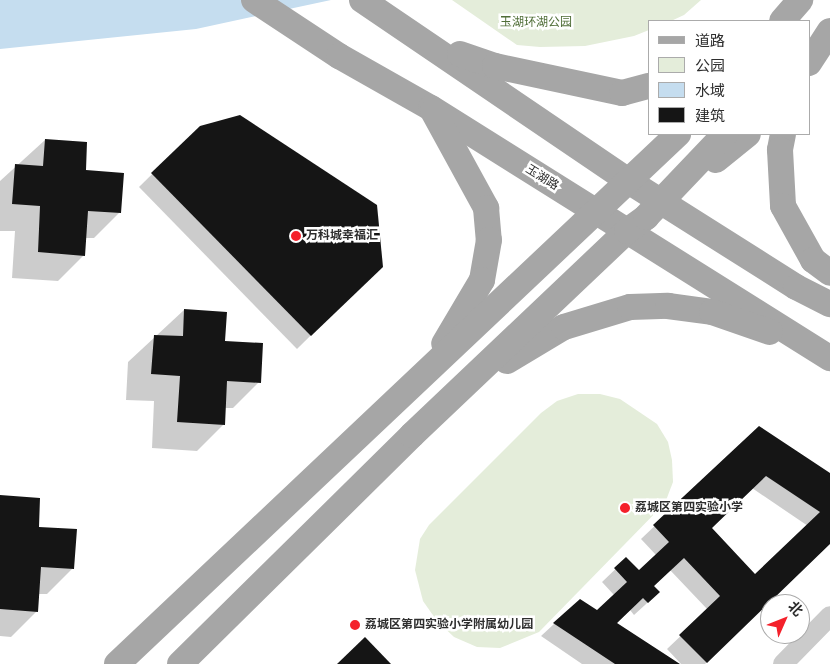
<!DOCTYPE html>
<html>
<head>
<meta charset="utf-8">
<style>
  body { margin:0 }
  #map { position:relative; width:830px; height:664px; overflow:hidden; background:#fff; font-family:"Nunito Sans","Noto Sans SC",sans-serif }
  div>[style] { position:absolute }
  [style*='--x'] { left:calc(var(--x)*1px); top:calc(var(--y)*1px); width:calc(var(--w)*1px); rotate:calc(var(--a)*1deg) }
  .green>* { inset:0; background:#e4edda }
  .water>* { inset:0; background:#c5ddef }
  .shadow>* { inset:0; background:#0003 }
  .building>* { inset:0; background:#151515 }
  .minor>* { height:20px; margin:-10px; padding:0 10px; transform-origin:10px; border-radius:10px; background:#cbcbcb }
  .major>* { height:26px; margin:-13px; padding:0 13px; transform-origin:13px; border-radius:13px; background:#a6a6a6 }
  .dots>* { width:14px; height:14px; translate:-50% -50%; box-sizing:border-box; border:2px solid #fff; border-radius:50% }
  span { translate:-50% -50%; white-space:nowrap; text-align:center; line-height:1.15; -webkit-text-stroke:5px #fff; paint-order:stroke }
  .park-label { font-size:12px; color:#506e38 }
  .street-label { font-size:12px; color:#2e2e2e }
  .poi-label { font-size:12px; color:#2e2e2e; font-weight:700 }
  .left { translate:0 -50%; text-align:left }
  .legend { position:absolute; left:648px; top:20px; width:162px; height:115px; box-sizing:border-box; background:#fff; border:1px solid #ababab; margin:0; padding:6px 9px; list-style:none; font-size:15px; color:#2e2e2e }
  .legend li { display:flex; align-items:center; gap:10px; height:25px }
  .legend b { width:25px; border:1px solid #ababab }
  .north { position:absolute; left:760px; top:594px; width:50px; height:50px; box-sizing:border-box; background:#fff; border:1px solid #ababab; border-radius:50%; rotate:46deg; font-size:14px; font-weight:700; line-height:20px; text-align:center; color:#2e2e2e }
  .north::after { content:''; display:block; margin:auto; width:18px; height:22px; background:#f4212b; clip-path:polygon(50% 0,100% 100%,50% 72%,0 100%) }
</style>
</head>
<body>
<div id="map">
  <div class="green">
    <i style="clip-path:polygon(452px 0,701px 0,684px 15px,671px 21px,649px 21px,649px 30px,634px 36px,585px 46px,540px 47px,517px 45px)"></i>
    <i style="clip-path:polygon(578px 394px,600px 394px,620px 399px,657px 424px,668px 442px,672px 460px,673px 482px,665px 503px,539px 632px,500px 648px,477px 647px,454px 637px,437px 621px,423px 601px,415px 570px,420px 539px,429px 525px,541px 413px,557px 401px)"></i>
  </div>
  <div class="water">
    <i style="clip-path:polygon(0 0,331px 0,196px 29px,0 49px)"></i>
  </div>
  <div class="shadow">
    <i style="clip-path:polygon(200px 127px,381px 266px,297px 349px,139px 187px)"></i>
    <i style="clip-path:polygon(45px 140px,84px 172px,120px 212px,94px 238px,85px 238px,84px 255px,58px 281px,12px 278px,15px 231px,0 231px,0 181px)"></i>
    <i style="clip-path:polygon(184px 310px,224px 342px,259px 382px,233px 408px,224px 408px,223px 425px,197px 451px,152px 448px,154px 401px,126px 400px,128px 362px)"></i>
    <i style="clip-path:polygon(evenodd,759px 427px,830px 474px,830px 543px,705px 664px,681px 664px,667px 649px,708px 610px,670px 570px,653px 587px,658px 592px,645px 605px,634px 615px,630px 610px,616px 624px,678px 664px,582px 664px,541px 636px,554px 624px,597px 611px,614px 595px,602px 582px,626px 559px,639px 572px,656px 555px,641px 539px,759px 427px,752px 488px,808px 526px,755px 576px,710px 528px,752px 488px)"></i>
    <i style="clip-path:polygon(0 497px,37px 528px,73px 568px,47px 594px,38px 594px,37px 611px,11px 637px,0 636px)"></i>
  </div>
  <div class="building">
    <i style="clip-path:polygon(240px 115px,377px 205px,383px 267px,311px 336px,151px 173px,200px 126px)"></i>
    <i style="clip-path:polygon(45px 139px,87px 142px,86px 170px,124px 173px,121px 213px,88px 211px,85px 256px,38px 252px,40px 206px,12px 204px,15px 164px,43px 166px)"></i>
    <i style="clip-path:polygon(184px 309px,227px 312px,225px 341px,263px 343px,261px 383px,227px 381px,225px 425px,177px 422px,180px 376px,151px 374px,154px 335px,183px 336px)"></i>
    <i style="clip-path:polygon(evenodd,759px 426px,830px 473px,830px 544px,707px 663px,679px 635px,720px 596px,684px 558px,654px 586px,660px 592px,648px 603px,643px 598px,617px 623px,680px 664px,615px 664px,553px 623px,580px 599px,597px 610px,627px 582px,614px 568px,626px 557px,639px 570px,669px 542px,653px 525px,759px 426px,766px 476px,820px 512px,755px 574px,712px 528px,766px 476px)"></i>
    <i style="clip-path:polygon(0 495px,40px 498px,39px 527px,77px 529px,74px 569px,41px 567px,38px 612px,0 609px)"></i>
    <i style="clip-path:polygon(365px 637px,391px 664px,337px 664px)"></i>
  </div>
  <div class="minor">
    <i style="--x:783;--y:664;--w:67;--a:-45.6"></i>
  </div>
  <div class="major">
    <i style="--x:254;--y:0;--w:102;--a:33.4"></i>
    <i style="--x:339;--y:56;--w:106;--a:29.5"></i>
    <i style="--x:431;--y:108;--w:471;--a:32.1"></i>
    <i style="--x:362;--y:0;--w:324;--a:34.2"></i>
    <i style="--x:630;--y:182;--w:196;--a:32.3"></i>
    <i style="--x:796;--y:287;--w:38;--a:27"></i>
    <i style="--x:782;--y:21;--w:28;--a:-49"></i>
    <i style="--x:460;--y:54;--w:37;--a:19"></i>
    <i style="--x:495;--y:66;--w:130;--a:12"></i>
    <i style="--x:622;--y:93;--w:28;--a:-15"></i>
    <i style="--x:809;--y:63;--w:38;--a:-57"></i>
    <i style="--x:433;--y:111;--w:111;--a:61.3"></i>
    <i style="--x:486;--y:208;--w:32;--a:85"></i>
    <i style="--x:489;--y:240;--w:41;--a:99.9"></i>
    <i style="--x:482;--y:280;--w:74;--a:120.7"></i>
    <i style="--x:783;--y:134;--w:16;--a:101"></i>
    <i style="--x:780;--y:150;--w:56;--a:86.9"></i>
    <i style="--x:783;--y:206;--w:62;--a:60.9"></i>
    <i style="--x:813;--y:260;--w:21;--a:37"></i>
    <i style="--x:716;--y:160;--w:41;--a:-39.1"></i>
    <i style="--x:507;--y:361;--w:66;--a:-30.8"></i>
    <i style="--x:564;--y:327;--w:69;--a:-16.9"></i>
    <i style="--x:630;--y:307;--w:38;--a:-2"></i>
    <i style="--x:668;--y:306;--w:44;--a:7.8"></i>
    <i style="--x:712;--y:312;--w:61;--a:19"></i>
    <i style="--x:117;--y:664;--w:772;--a:-43.37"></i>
    <i style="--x:180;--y:664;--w:326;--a:-44.6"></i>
    <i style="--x:412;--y:435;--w:296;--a:-43.5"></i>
    <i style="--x:627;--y:231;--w:24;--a:-36"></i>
    <i style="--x:646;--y:217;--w:115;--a:-46.4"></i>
  </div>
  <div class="dots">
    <i style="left:296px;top:236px;background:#f4212b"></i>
    <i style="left:625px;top:508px;background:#f4212b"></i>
    <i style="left:355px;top:625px;background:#f4212b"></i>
  </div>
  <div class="park-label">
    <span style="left:536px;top:23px">玉湖环湖公园</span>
  </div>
  <div class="street-label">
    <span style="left:542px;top:178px;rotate:32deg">玉湖路</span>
  </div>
  <div class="poi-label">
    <span class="left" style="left:306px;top:236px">万科城幸福汇</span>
    <span class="left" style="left:635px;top:508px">荔城区第四实验小学</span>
    <span class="left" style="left:365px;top:625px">荔城区第四实验小学附属幼儿园</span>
  </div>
  <ul class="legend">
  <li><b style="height:6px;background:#a6a6a6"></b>道路</li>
  <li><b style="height:14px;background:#e4edda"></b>公园</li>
  <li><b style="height:14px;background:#c5ddef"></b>水域</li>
  <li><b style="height:14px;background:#151515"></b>建筑</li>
  </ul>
  <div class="north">北</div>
</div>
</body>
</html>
